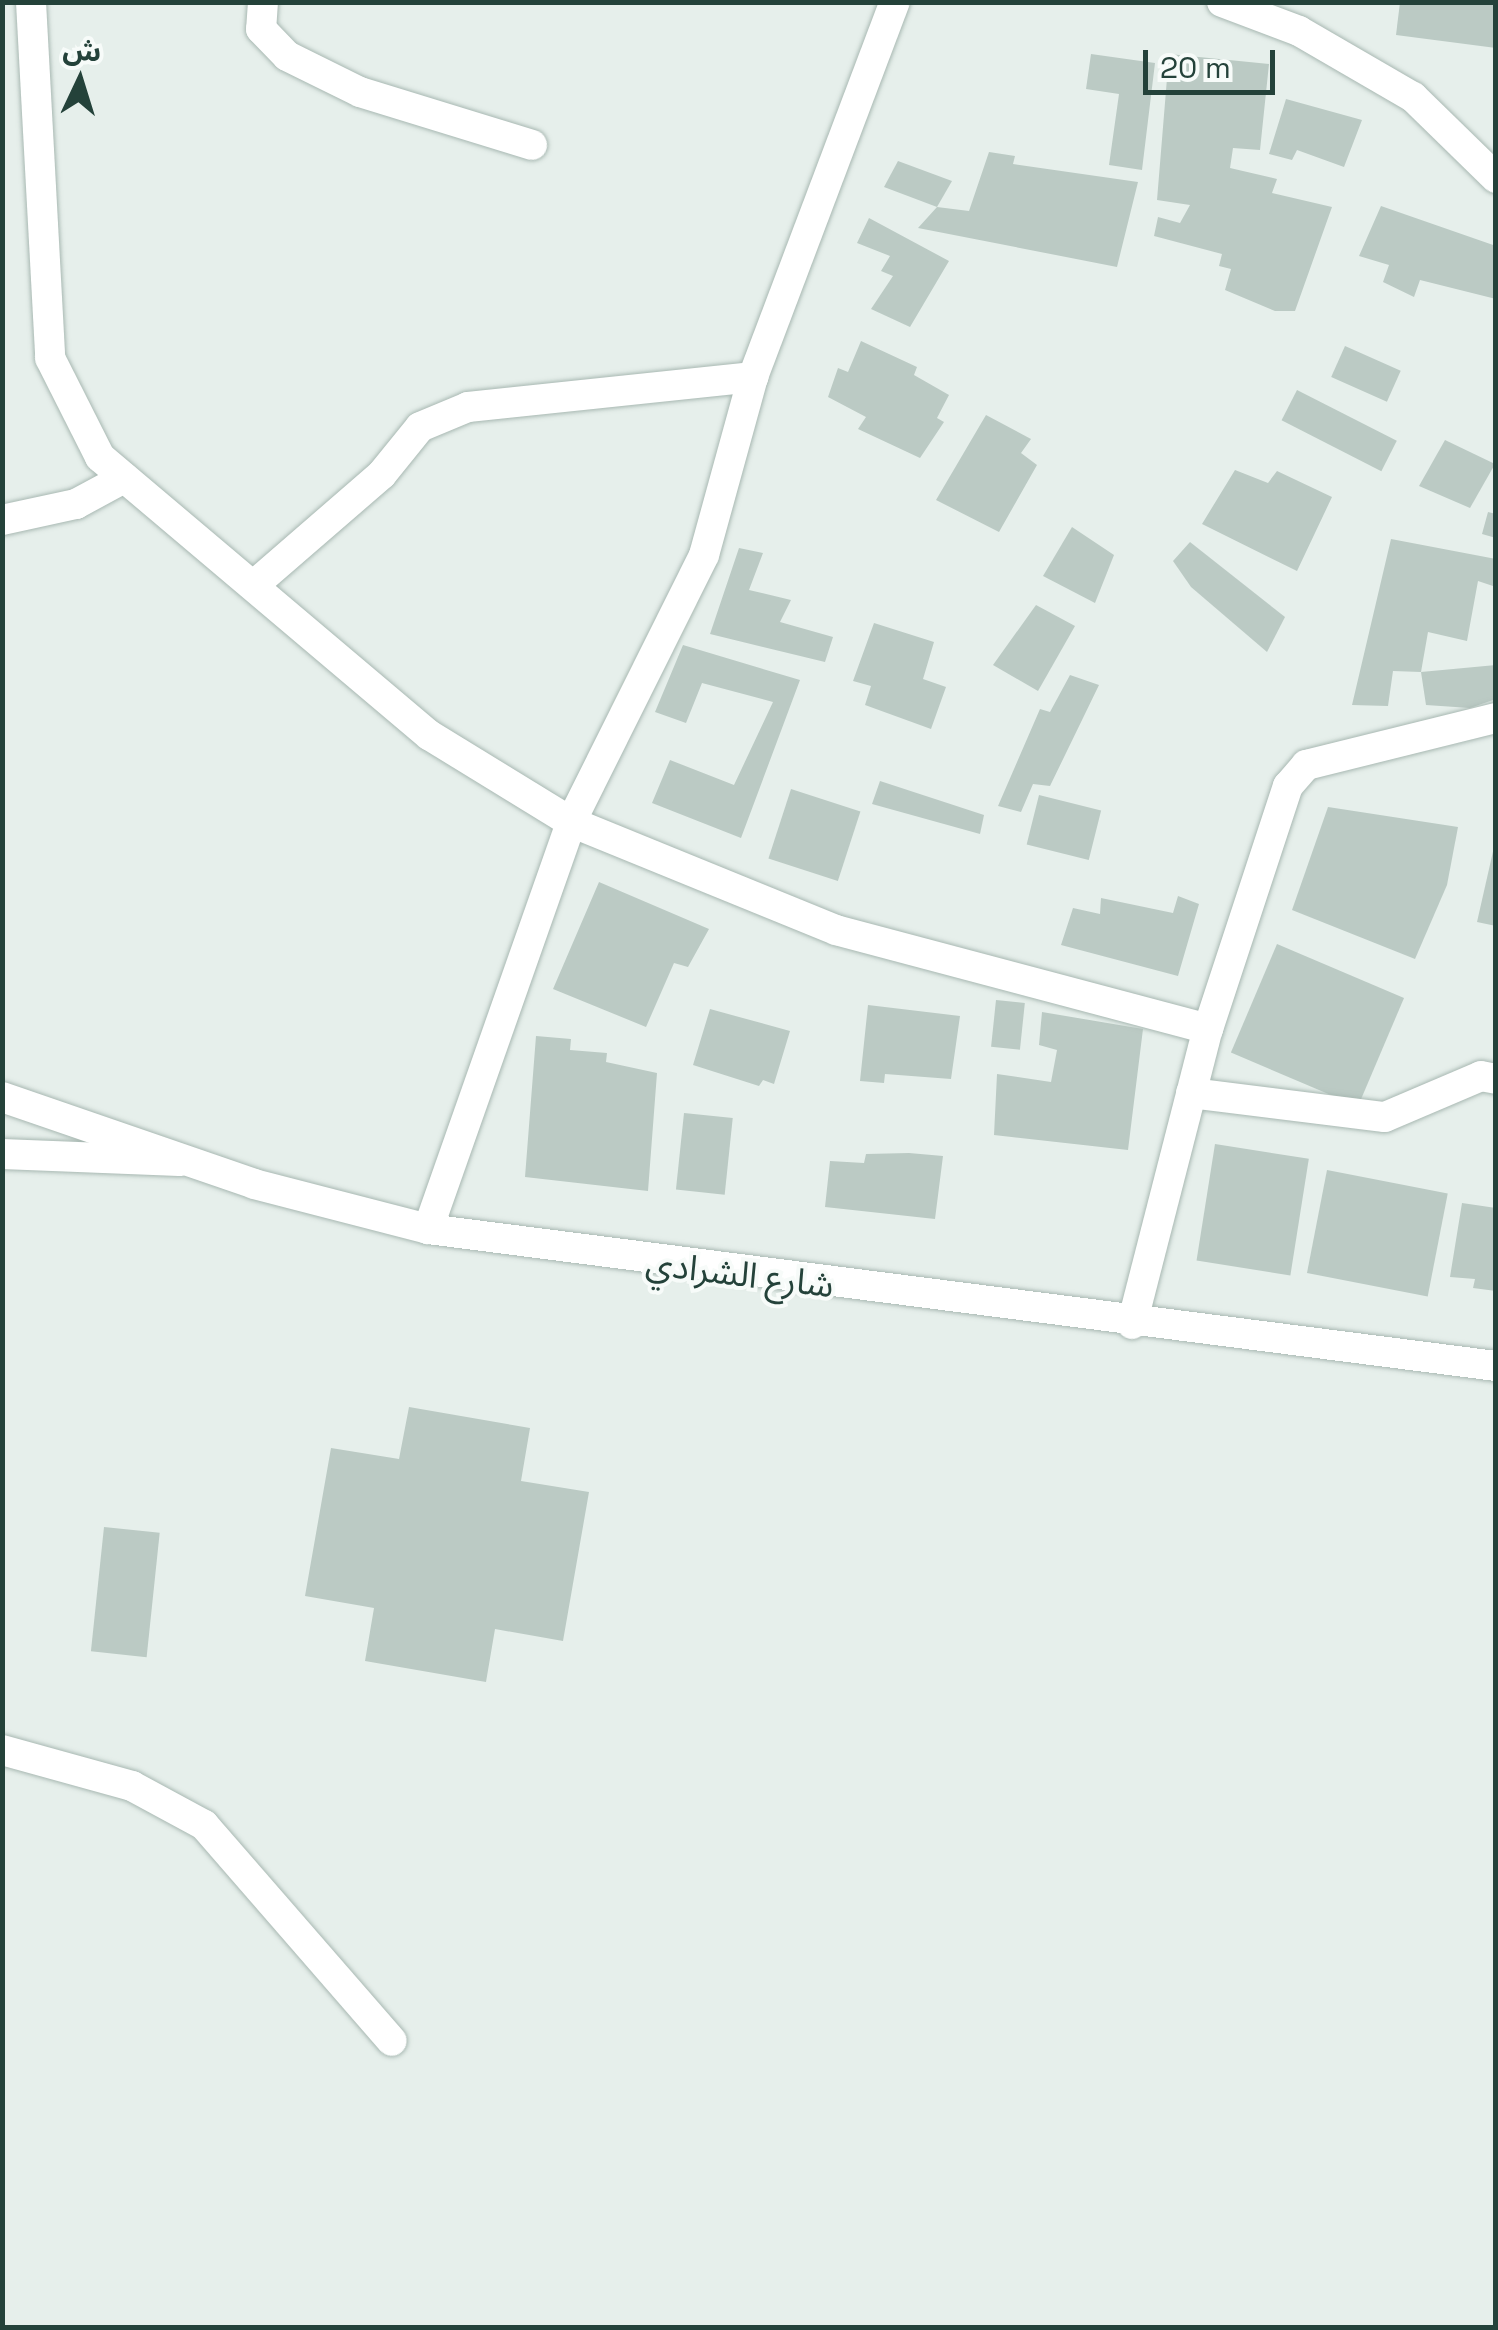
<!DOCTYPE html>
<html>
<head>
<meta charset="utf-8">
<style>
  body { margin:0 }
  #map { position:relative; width:1498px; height:2330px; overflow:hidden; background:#e6efeb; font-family:"Space Grotesk","Noto Sans Arabic",sans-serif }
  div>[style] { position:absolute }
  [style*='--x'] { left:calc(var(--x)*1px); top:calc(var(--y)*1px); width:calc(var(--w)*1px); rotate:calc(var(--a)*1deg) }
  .building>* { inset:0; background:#bbcac4; transform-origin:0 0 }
  .roads { filter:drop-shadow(0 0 2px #a8b8b2) drop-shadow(0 0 2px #a8b8b2) }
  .street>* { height:30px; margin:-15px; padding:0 15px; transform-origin:15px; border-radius:15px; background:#fff }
  .secondary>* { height:30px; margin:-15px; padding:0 15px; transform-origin:15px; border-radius:15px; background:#fff }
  span { translate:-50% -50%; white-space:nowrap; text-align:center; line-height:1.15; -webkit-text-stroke:8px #f7fbf9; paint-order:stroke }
  .street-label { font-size:35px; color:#24423a }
  .frame { position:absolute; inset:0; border:5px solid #24423a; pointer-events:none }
  .north { position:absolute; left:30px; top:30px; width:100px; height:100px; -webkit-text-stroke:8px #f7fbf9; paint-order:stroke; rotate:4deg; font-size:28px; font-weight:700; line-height:40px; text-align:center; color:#24423a }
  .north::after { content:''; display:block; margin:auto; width:35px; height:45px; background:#24423a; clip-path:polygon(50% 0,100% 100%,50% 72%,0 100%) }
  .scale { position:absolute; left:1143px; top:50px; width:132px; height:45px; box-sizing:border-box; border:5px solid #24423a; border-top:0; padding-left:12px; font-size:30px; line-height:35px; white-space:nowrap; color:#24423a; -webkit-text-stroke:8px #f7fbf9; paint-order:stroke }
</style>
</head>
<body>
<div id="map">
  <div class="building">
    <i style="clip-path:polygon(1400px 2px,1496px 2px,1496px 48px,1396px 35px)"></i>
    <i style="clip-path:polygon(1091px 54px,1155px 63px,1142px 170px,1109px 165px,1119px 94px,1086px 89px)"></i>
    <i style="clip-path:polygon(1169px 54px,1269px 64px,1260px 150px,1233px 148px,1230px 168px,1277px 179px,1272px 193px,1332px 207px,1295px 311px,1275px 311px,1225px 290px,1231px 269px,1219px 266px,1222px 254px,1154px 236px,1158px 217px,1180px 223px,1190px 205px,1157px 200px)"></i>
    <i style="clip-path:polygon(1286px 99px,1362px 120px,1344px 167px,1297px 150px,1292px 160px,1269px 154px)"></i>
    <i style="clip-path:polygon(989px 152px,1015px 156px,1013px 164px,1138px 182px,1117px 267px,918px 228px,937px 207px,969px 211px)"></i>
    <i style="clip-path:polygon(898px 161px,952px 181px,937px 207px,884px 187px)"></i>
    <i style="clip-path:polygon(1381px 206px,1496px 246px,1496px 299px,1420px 280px,1414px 297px,1383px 282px,1389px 265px,1359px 256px)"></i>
    <i style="clip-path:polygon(869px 218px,949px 261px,910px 327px,871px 309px,893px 276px,881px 271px,890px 256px,857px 243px)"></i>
    <i style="clip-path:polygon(861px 341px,917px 367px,914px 375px,949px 395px,937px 418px,944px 422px,920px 458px,858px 429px,866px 417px,828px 397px,838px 368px,848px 372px)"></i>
    <i style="left:1345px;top:346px;width:61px;height:34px;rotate:24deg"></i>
    <i style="left:1297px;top:390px;width:112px;height:34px;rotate:27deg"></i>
    <i style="clip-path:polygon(986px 415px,1031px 439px,1021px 453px,1037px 465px,999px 532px,936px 500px)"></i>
    <i style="clip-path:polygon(1445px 440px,1495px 464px,1470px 508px,1419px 486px)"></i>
    <i style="clip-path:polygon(1235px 470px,1268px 483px,1277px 471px,1332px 497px,1297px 571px,1202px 524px)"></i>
    <i style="clip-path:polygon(1488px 512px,1496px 514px,1496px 538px,1482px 534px)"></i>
    <i style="clip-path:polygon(1072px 527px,1114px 555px,1095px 603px,1043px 576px)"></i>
    <i style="clip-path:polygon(1391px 539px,1496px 559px,1496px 587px,1478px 581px,1467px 641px,1428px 632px,1421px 672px,1496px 665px,1496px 699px,1470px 708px,1426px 705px,1421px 672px,1393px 671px,1388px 706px,1352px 705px)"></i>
    <i style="clip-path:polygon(1190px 542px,1285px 617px,1267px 652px,1191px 587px,1173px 561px)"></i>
    <i style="clip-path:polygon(739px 548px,763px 553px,749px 590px,791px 600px,780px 622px,833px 637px,825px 662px,710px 634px)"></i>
    <i style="clip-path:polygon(1036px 605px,1075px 626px,1038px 691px,993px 665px)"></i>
    <i style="clip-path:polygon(874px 623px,934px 642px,923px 679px,946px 687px,931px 729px,865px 705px,871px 686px,853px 681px)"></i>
    <i style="clip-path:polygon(683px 645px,800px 680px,741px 838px,652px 803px,670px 760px,734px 785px,773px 702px,702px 683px,686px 723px,655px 712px)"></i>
    <i style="clip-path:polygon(1070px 675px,1099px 685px,1050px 786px,1033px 784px,1021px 812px,998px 806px,1040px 709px,1050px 712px)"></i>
    <i style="clip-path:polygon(880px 781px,984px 815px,980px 834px,872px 804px)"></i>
    <i style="left:791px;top:789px;width:73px;height:73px;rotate:18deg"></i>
    <i style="left:1039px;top:795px;width:64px;height:51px;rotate:14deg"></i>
    <i style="clip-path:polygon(1328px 807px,1458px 827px,1447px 885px,1415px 959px,1292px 910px)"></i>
    <i style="clip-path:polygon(1494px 847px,1496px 847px,1496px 926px,1477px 922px)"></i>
    <i style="clip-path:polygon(599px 882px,709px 929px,688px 967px,674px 963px,646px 1027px,553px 989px)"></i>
    <i style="clip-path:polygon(1178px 896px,1199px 904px,1178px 976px,1061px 945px,1073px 908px,1100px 914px,1101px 898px,1173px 913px)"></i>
    <i style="left:1277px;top:944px;width:138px;height:118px;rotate:23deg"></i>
    <i style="left:996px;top:1000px;width:29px;height:47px;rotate:6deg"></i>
    <i style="clip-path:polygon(868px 1005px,960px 1016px,951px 1079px,885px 1074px,884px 1083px,860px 1081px)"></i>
    <i style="clip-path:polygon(710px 1009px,790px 1031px,774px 1084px,763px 1080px,759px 1086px,693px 1065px)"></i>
    <i style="clip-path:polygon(1042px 1012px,1143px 1029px,1128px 1150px,994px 1135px,997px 1074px,1051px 1082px,1057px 1050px,1039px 1045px)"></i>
    <i style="clip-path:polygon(536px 1036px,571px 1039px,570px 1050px,607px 1053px,606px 1062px,657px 1073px,648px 1191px,525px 1177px)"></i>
    <i style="left:684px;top:1113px;width:49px;height:77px;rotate:6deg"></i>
    <i style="left:1215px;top:1144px;width:95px;height:118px;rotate:9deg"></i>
    <i style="clip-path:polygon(909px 1153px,943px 1156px,935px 1219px,825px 1207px,830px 1161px,864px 1163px,866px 1154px)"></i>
    <i style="left:1327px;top:1170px;width:123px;height:105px;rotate:11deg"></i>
    <i style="clip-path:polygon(1462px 1203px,1496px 1208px,1496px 1291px,1473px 1288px,1475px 1279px,1450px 1277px)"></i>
    <i style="clip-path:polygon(409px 1407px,530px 1428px,521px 1481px,589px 1492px,563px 1641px,495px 1629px,486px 1682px,365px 1661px,374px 1608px,305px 1596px,331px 1448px,399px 1459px)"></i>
    <i style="left:104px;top:1527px;width:56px;height:125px;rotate:6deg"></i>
  </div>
  <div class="roads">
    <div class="street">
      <i style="--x:31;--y:2;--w:357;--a:86.9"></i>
      <i style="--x:50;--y:358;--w:111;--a:63.2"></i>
      <i style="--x:100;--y:457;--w:431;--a:40.2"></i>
      <i style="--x:429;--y:735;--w:167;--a:31.5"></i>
      <i style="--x:571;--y:822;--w:286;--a:22.2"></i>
      <i style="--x:836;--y:930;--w:385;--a:14.9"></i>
      <i style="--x:263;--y:2;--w:27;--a:94"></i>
      <i style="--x:261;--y:29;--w:37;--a:46"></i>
      <i style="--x:287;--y:56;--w:81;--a:26.3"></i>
      <i style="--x:360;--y:92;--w:180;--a:17.1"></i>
      <i style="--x:1222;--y:2;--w:82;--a:20.6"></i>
      <i style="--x:1299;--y:31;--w:132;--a:30.1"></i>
      <i style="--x:1413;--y:97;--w:116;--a:44.3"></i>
      <i style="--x:2;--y:520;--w:76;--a:-12.2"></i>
      <i style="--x:76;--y:504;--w:55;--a:-28.4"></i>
      <i style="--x:254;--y:585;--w:169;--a:-40.9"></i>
      <i style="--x:382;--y:474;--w:60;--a:-51"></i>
      <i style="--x:420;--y:427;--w:52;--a:-22.6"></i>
      <i style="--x:468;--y:407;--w:287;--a:-6"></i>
      <i style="--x:753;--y:377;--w:401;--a:-69.3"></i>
      <i style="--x:1191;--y:1093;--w:195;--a:7.1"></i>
      <i style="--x:1385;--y:1117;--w:104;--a:-23.1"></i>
      <i style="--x:1481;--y:1076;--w:15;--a:11"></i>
      <i style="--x:2;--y:1154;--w:177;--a:2.3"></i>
      <i style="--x:428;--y:1229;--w:431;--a:-70.6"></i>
      <i style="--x:571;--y:822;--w:298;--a:-63.5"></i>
      <i style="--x:704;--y:555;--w:185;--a:-74.6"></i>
      <i style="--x:1132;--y:1324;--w:305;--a:-75.6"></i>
      <i style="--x:1208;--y:1029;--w:256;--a:-71.8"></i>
      <i style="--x:1288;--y:786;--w:28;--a:-49"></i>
      <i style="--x:1306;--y:765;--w:196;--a:-13.9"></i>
      <i style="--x:2;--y:1750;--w:135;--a:15.5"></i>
      <i style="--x:132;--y:1786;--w:82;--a:28.4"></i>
      <i style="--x:204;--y:1825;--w:286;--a:49"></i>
    </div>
    <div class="secondary">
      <i style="--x:2;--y:1097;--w:267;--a:19"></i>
      <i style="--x:254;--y:1184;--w:180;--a:14.5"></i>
      <i style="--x:428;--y:1229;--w:1077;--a:7.31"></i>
    </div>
  </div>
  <div class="street-label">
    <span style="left:740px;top:1274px;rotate:7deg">شارع الشرادي</span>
  </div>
  <div class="frame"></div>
  <div class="north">ش</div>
  <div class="scale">20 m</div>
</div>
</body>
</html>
